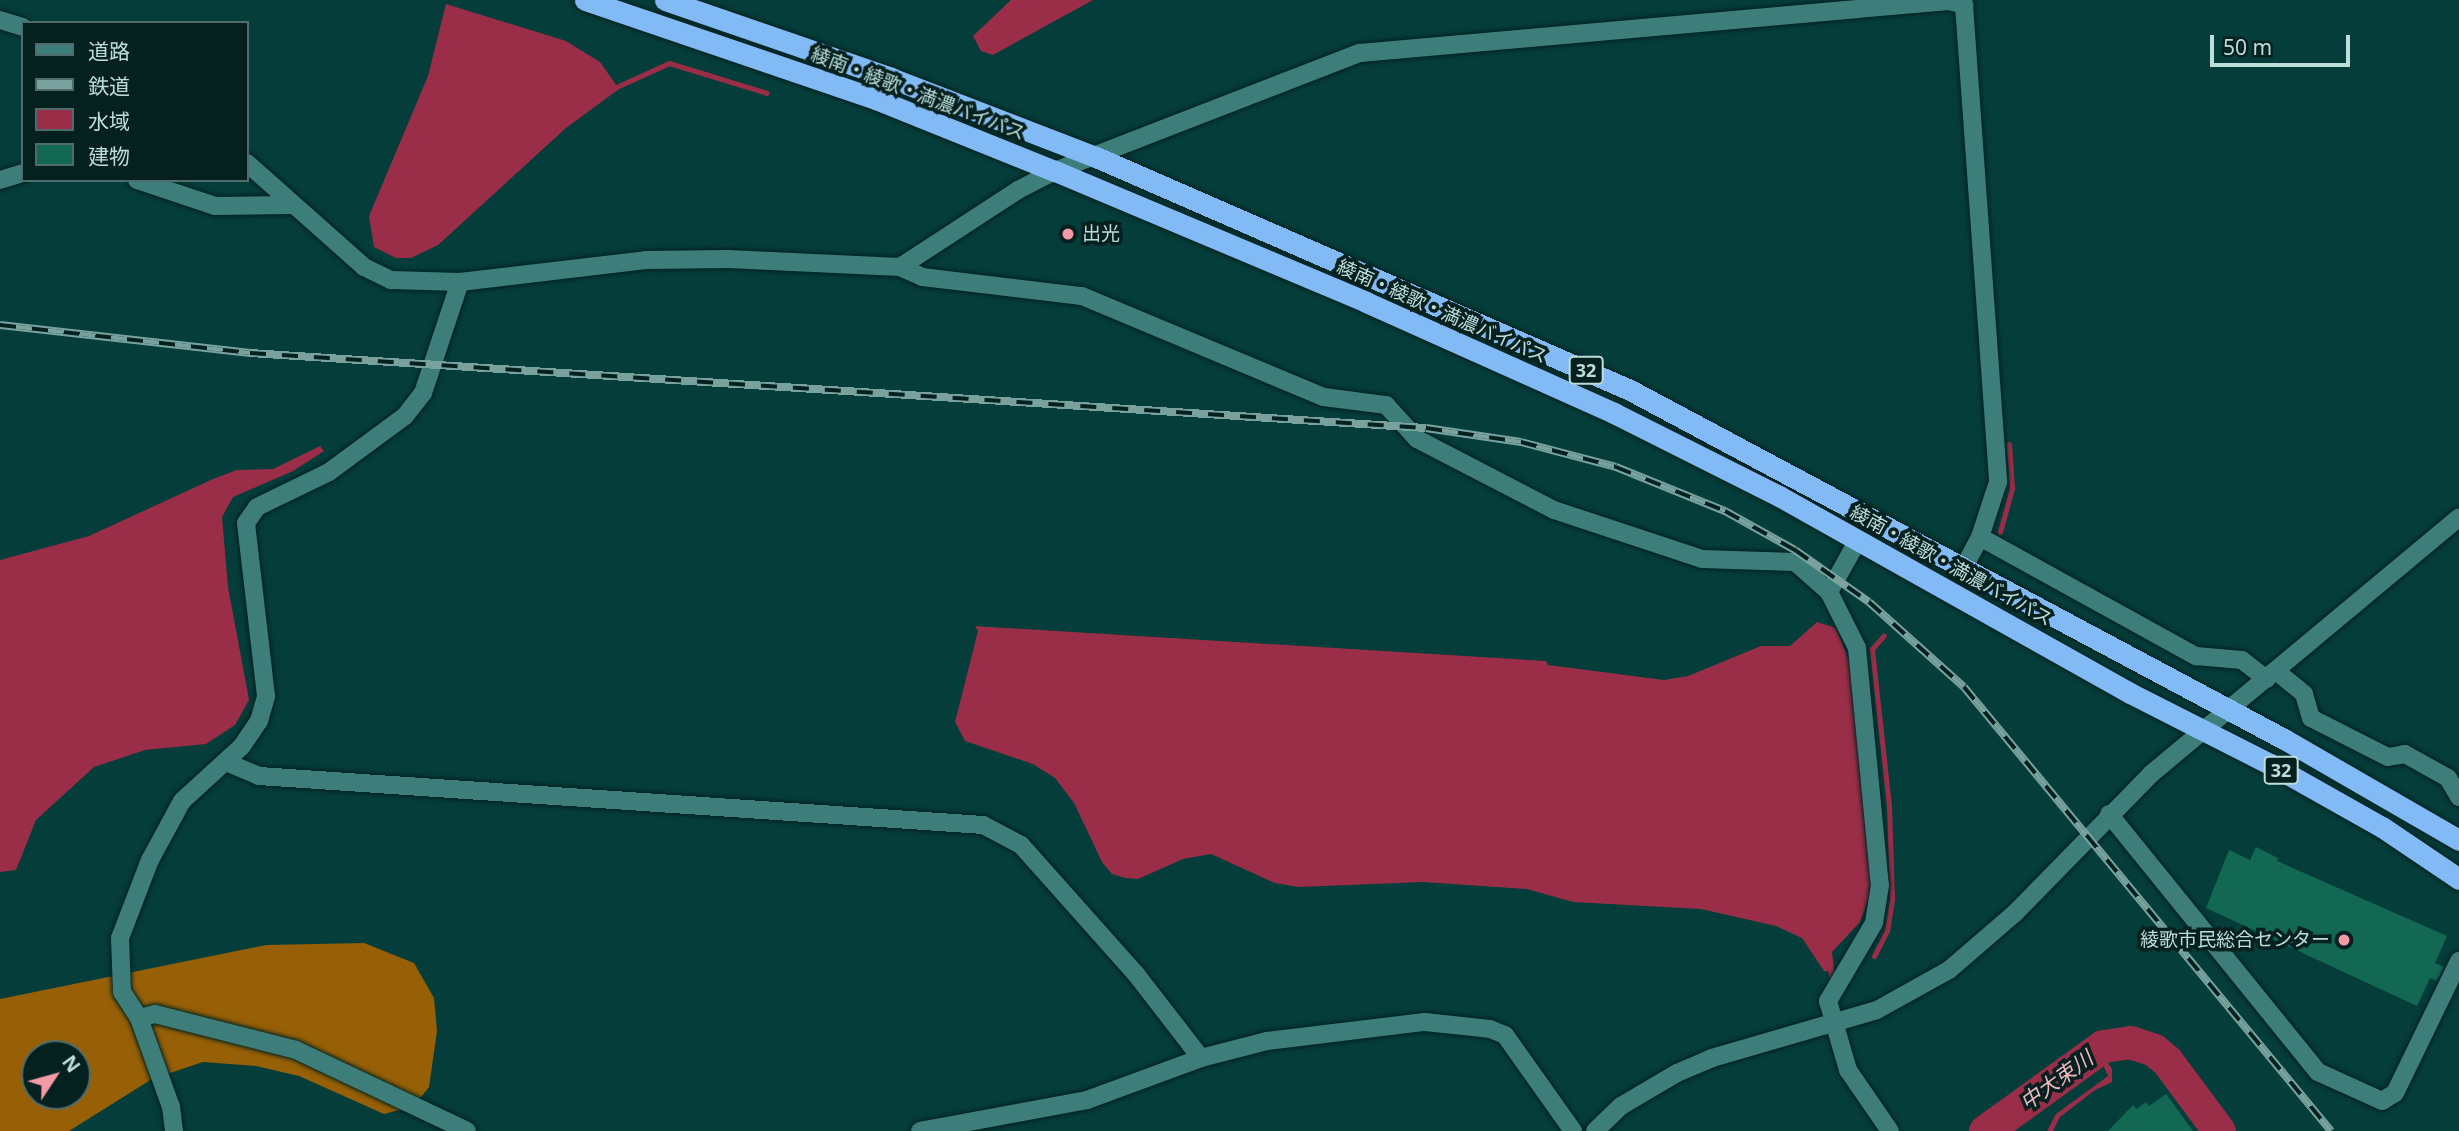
<!DOCTYPE html>
<html>
<head>
<meta charset="utf-8">
<style>
  body { margin:0 }
  #map { position:relative; width:2459px; height:1131px; overflow:hidden; background:#053d3a; font-family:"Noto Sans","Noto Sans JP",sans-serif }
  div>[style] { position:absolute }
  [style*='--x'] { left:calc(var(--x)*1px); top:calc(var(--y)*1px); width:calc(var(--w)*1px); rotate:calc(var(--a)*1deg) }
  .forest>* { inset:0; background:#976006 }
  .water>* { inset:0; background:#9a2e48 }
  .stream>* { height:5px; margin:-2.5px; padding:0 2.5px; transform-origin:2.5px; border-radius:2.5px; background:#9a2e48 }
  .river>* { height:33px; margin:-16.5px; padding:0 16.5px; transform-origin:16.5px; border-radius:16.5px; background:#9a2e48 }
  .building>* { inset:0; background:#126852 }
  .roads { filter:drop-shadow(0 0 2px #002120) drop-shadow(0 0 2px #002120) }
  .minor>* { height:18px; margin:-9px; padding:0 9px; transform-origin:9px; border-radius:9px; background:#3d7e7a }
  .highway>* { height:21px; margin:-10.5px; padding:0 10.5px; transform-origin:10.5px; border-radius:10.5px; background:#82baf5 }
  .rail>* { height:8px; margin-top:-4px; transform-origin:0; background:repeating-linear-gradient(90deg,#05211f 0 16px,#79a29f 0 32px); box-sizing:border-box; border-block:2px solid #79a29f }
  .dots>* { width:19px; height:19px; translate:-50% -50%; box-sizing:border-box; border:4px solid #05211f; border-radius:50% }
  span { translate:-50% -50%; white-space:nowrap; text-align:center; line-height:1.15; -webkit-text-stroke:7px #05211f; paint-order:stroke }
  .shield-label span { padding:2px 5px; background:#05211f; border:2px solid; border-radius:5px; -webkit-text-stroke-width:0 }
  .shield-label { font-size:18px; color:#bdddda; font-weight:700 }
  .street-label { font-size:19px; color:#bdddda }
  .poi-label { font-size:19px; color:#bdddda }
  .left { translate:0 -50%; text-align:left }
  .right { translate:-100% -50%; text-align:right }
  .water-label { font-size:21px; color:#f2b7bf; font-style:italic }
  .legend { position:absolute; left:21px; top:21px; width:228px; height:161px; box-sizing:border-box; background:#05211f; border:2px solid #4f6c6a; margin:0; padding:9px 12px; list-style:none; font-size:21px; color:#bdddda }
  .legend li { display:flex; align-items:center; gap:14px; height:35px }
  .legend b { width:35px; border:2px solid #4f6c6a }
  .north { position:absolute; left:21px; top:1040px; width:70px; height:70px; box-sizing:border-box; background:#05211f; border:2px solid #4f6c6a; border-radius:50%; rotate:54deg; font-size:19px; font-weight:700; line-height:28px; text-align:center; color:#bdddda }
  .north::after { content:''; display:block; margin:auto; width:24px; height:32px; background:#f39aa7; clip-path:polygon(50% 0,100% 100%,50% 72%,0 100%) }
  .scale { position:absolute; left:2210px; top:35px; width:140px; height:32px; box-sizing:border-box; border:4px solid #bdddda; border-top:0; padding-left:9px; font-size:21px; line-height:24px; white-space:nowrap; color:#bdddda; -webkit-text-stroke:5px #05211f; paint-order:stroke }
</style>
</head>
<body>
<div id="map">
  <div class="forest">
    <i style="clip-path:polygon(evenodd,364px 943px,414px 963px,434px 998px,437px 1031px,429px 1087px,414px 1106px,384px 1114px,299px 1076px,256px 1066px,203px 1062px,152px 1079px,69px 1131px,0 1131px,0 999px,266px 945px,364px 943px,35px 1054px,77px 1054px,77px 1096px,35px 1096px,35px 1054px)"></i>
  </div>
  <div class="water">
    <i style="clip-path:polygon(1011px 0,1093px 0,993px 55px,981px 51px,973px 36px)"></i>
    <i style="clip-path:polygon(446px 4px,566px 41px,600px 62px,619px 89px,566px 128px,438px 245px,411px 258px,396px 258px,374px 247px,369px 216px,428px 76px)"></i>
    <i style="clip-path:polygon(320px 446px,324px 451px,293px 471px,233px 497px,222px 517px,228px 587px,249px 700px,235px 725px,206px 744px,145px 750px,94px 767px,36px 820px,16px 870px,0 872px,0 560px,89px 536px,213px 479px,237px 470px,273px 469px)"></i>
    <i style="clip-path:polygon(1817px 622px,1836px 628px,1852px 669px,1871px 861px,1869px 897px,1860px 922px,1832px 952px,1836px 986px,1832px 987px,1828px 971px,1824px 971px,1802px 938px,1776px 926px,1701px 909px,1573px 902px,1527px 889px,1423px 882px,1299px 887px,1275px 883px,1211px 854px,1183px 859px,1138px 879px,1125px 878px,1112px 874px,1102px 862px,1074px 803px,1055px 778px,1033px 764px,965px 741px,955px 722px,978px 631px,975px 626px,1546px 661px,1548px 665px,1664px 680px,1688px 676px,1761px 646px,1790px 646px)"></i>
    <i style="clip-path:polygon(2104px 1057px,2112px 1069px,2112px 1082px,2095px 1090px,2060px 1117px,2053px 1131px,2047px 1131px,2056px 1114px,2108px 1076px,2100px 1058px)"></i>
  </div>
  <div class="stream">
    <i style="--x:612;--y:89;--w:63;--a:-24.5"></i>
    <i style="--x:669;--y:63;--w:102;--a:17"></i>
    <i style="--x:2000;--y:532;--w:46;--a:-74.7"></i>
    <i style="--x:2012;--y:488;--w:44;--a:-93.9"></i>
    <i style="--x:1874;--y:956;--w:28;--a:-63"></i>
    <i style="--x:1887;--y:931;--w:33;--a:-81"></i>
    <i style="--x:1892;--y:898;--w:92;--a:-91.9"></i>
    <i style="--x:1889;--y:806;--w:158;--a:-96.2"></i>
    <i style="--x:1872;--y:649;--w:18;--a:-49"></i>
    <i style="--x:2097;--y:1050;--w:11;--a:56"></i>
  </div>
  <div class="river">
    <i style="--x:1985;--y:1131;--w:145;--a:-35.8"></i>
    <i style="--x:2103;--y:1046;--w:27;--a:-8"></i>
    <i style="--x:2130;--y:1042;--w:25;--a:18"></i>
    <i style="--x:2154;--y:1050;--w:17;--a:40"></i>
    <i style="--x:2167;--y:1061;--w:87;--a:53.4"></i>
  </div>
  <div class="building">
    <i style="clip-path:polygon(2256px 847px,2278px 858px,2277px 861px,2447px 936px,2435px 963px,2444px 967px,2437px 981px,2430px 978px,2417px 1006px,2206px 908px,2229px 850px,2250px 860px)"></i>
    <i style="clip-path:polygon(2166px 1094px,2193px 1131px,2108px 1131px,2133px 1105px,2137px 1109px,2146px 1102px,2149px 1106px)"></i>
  </div>
  <div class="roads">
    <div class="minor">
      <i style="--x:1964;--y:5;--w:478;--a:85.9"></i>
      <i style="--x:1998;--y:482;--w:58;--a:108.1"></i>
      <i style="--x:1980;--y:537;--w:34;--a:118"></i>
      <i style="--x:0;--y:20;--w:24;--a:17"></i>
      <i style="--x:247;--y:163;--w:157;--a:41.6"></i>
      <i style="--x:364;--y:267;--w:30;--a:26"></i>
      <i style="--x:391;--y:280;--w:69;--a:1.7"></i>
      <i style="--x:460;--y:282;--w:187;--a:-6.7"></i>
      <i style="--x:646;--y:260;--w:82;--a:-0.7"></i>
      <i style="--x:728;--y:259;--w:172;--a:2.7"></i>
      <i style="--x:900;--y:267;--w:24;--a:24"></i>
      <i style="--x:922;--y:277;--w:161;--a:6.8"></i>
      <i style="--x:1082;--y:296;--w:262;--a:22.7"></i>
      <i style="--x:1324;--y:397;--w:63;--a:7.4"></i>
      <i style="--x:1386;--y:405;--w:46;--a:47.6"></i>
      <i style="--x:1417;--y:439;--w:154;--a:27.4"></i>
      <i style="--x:1554;--y:510;--w:156;--a:18.3"></i>
      <i style="--x:1702;--y:559;--w:93;--a:1.8"></i>
      <i style="--x:1795;--y:562;--w:45;--a:41.4"></i>
      <i style="--x:0;--y:180;--w:24;--a:-17"></i>
      <i style="--x:137;--y:180;--w:82;--a:18.4"></i>
      <i style="--x:215;--y:206;--w:76;--a:-0.8"></i>
      <i style="--x:900;--y:267;--w:141;--a:-33.1"></i>
      <i style="--x:1018;--y:190;--w:42;--a:-27.2"></i>
      <i style="--x:1055;--y:171;--w:327;--a:-21.2"></i>
      <i style="--x:1360;--y:53;--w:591;--a:-5.05"></i>
      <i style="--x:1949;--y:1;--w:16;--a:15"></i>
      <i style="--x:1980;--y:537;--w:247;--a:28.9"></i>
      <i style="--x:2196;--y:656;--w:46;--a:5"></i>
      <i style="--x:2242;--y:660;--w:31;--a:38"></i>
      <i style="--x:1858;--y:540;--w:60;--a:119.1"></i>
      <i style="--x:1829;--y:592;--w:63;--a:63.4"></i>
      <i style="--x:1857;--y:648;--w:238;--a:84.5"></i>
      <i style="--x:1880;--y:885;--w:38;--a:99"></i>
      <i style="--x:1874;--y:923;--w:91;--a:120.5"></i>
      <i style="--x:1828;--y:1001;--w:72;--a:73.8"></i>
      <i style="--x:1848;--y:1070;--w:74;--a:55.5"></i>
      <i style="--x:2276;--y:671;--w:36;--a:39"></i>
      <i style="--x:2304;--y:694;--w:25;--a:74"></i>
      <i style="--x:2311;--y:718;--w:86;--a:26.9"></i>
      <i style="--x:2388;--y:757;--w:17;--a:-10"></i>
      <i style="--x:2405;--y:754;--w:49;--a:29.2"></i>
      <i style="--x:2448;--y:778;--w:22;--a:60"></i>
      <i style="--x:226;--y:762;--w:36;--a:23"></i>
      <i style="--x:259;--y:776;--w:726;--a:3.87"></i>
      <i style="--x:983;--y:825;--w:43;--a:27.8"></i>
      <i style="--x:1021;--y:845;--w:173;--a:48.3"></i>
      <i style="--x:1136;--y:974;--w:106;--a:52.3"></i>
      <i style="--x:2109;--y:814;--w:332;--a:51"></i>
      <i style="--x:2318;--y:1072;--w:70;--a:24.4"></i>
      <i style="--x:2382;--y:1101;--w:15;--a:-32"></i>
      <i style="--x:2395;--y:1093;--w:147;--a:-64.1"></i>
      <i style="--x:139;--y:1018;--w:16;--a:-14"></i>
      <i style="--x:155;--y:1014;--w:146;--a:14.3"></i>
      <i style="--x:296;--y:1050;--w:189;--a:25.3"></i>
      <i style="--x:174;--y:1131;--w:24;--a:-97"></i>
      <i style="--x:171;--y:1107;--w:95;--a:-109.8"></i>
      <i style="--x:139;--y:1018;--w:31;--a:-123"></i>
      <i style="--x:122;--y:992;--w:54;--a:-92.1"></i>
      <i style="--x:120;--y:938;--w:84;--a:-69"></i>
      <i style="--x:150;--y:860;--w:67;--a:-61.5"></i>
      <i style="--x:182;--y:801;--w:81;--a:-42.5"></i>
      <i style="--x:242;--y:746;--w:30;--a:-56"></i>
      <i style="--x:259;--y:721;--w:26;--a:-74"></i>
      <i style="--x:266;--y:696;--w:174;--a:-96.6"></i>
      <i style="--x:246;--y:523;--w:19;--a:-55"></i>
      <i style="--x:257;--y:507;--w:80;--a:-25.9"></i>
      <i style="--x:329;--y:472;--w:94;--a:-36.4"></i>
      <i style="--x:405;--y:416;--w:29;--a:-52"></i>
      <i style="--x:423;--y:393;--w:117;--a:-71.6"></i>
      <i style="--x:920;--y:1131;--w:170;--a:-10.5"></i>
      <i style="--x:1087;--y:1100;--w:121;--a:-20.2"></i>
      <i style="--x:1201;--y:1058;--w:68;--a:-14.4"></i>
      <i style="--x:1267;--y:1041;--w:159;--a:-6.9"></i>
      <i style="--x:1425;--y:1022;--w:65;--a:6.1"></i>
      <i style="--x:1490;--y:1029;--w:16;--a:22"></i>
      <i style="--x:1505;--y:1035;--w:118;--a:54.7"></i>
      <i style="--x:1595;--y:1131;--w:36;--a:-44"></i>
      <i style="--x:1621;--y:1106;--w:65;--a:-30.5"></i>
      <i style="--x:1677;--y:1073;--w:38;--a:-23"></i>
      <i style="--x:1712;--y:1058;--w:172;--a:-16.2"></i>
      <i style="--x:1877;--y:1010;--w:82;--a:-29.1"></i>
      <i style="--x:1949;--y:970;--w:87;--a:-40.8"></i>
      <i style="--x:2015;--y:913;--w:194;--a:-45.6"></i>
      <i style="--x:2151;--y:774;--w:401;--a:-39.8"></i>
    </div>
    <div class="highway">
      <i style="--x:585;--y:0;--w:310;--a:18.8"></i>
      <i style="--x:878;--y:100;--w:191;--a:21.9"></i>
      <i style="--x:1055;--y:171;--w:337;--a:22.8"></i>
      <i style="--x:1366;--y:302;--w:272;--a:24.1"></i>
      <i style="--x:1614;--y:413;--w:185;--a:26.7"></i>
      <i style="--x:1779;--y:496;--w:403;--a:29.3"></i>
      <i style="--x:2130;--y:693;--w:157;--a:26.9"></i>
      <i style="--x:2270;--y:764;--w:129;--a:29.4"></i>
      <i style="--x:2382;--y:827;--w:93;--a:34"></i>
      <i style="--x:665;--y:0;--w:239;--a:19"></i>
      <i style="--x:891;--y:78;--w:220;--a:21.1"></i>
      <i style="--x:1096;--y:157;--w:583;--a:23.57"></i>
      <i style="--x:1630;--y:390;--w:741;--a:28.09"></i>
      <i style="--x:2284;--y:739;--w:202;--a:30"></i>
    </div>
  </div>
  <div class="rail">
    <i style="--x:0;--y:325;--w:252;--a:6.4"></i>
    <i style="--x:250;--y:353;--w:1178;--a:3.65"></i>
    <i style="--x:1426;--y:428;--w:96;--a:8.4"></i>
    <i style="--x:1521;--y:442;--w:98;--a:14.7"></i>
    <i style="--x:1616;--y:467;--w:118;--a:22"></i>
    <i style="--x:1725;--y:511;--w:80;--a:29.1"></i>
    <i style="--x:1795;--y:550;--w:90;--a:35.1"></i>
    <i style="--x:1869;--y:602;--w:127;--a:41.8"></i>
    <i style="--x:1964;--y:687;--w:576;--a:50.42"></i>
  </div>
  <div class="dots">
    <i style="left:1068px;top:234px;background:#f39aa7"></i>
    <i style="left:2344px;top:940px;background:#f39aa7"></i>
  </div>
  <div class="shield-label">
    <span style="left:1586px;top:370px">32</span>
    <span style="left:2281px;top:770px">32</span>
  </div>
  <div class="street-label">
    <span style="left:918px;top:94px;rotate:21deg">綾南・綾歌・満濃バイパス</span>
    <span style="left:1442px;top:312px;rotate:24deg">綾南・綾歌・満濃バイパス</span>
    <span style="left:1951px;top:566px;rotate:29deg">綾南・綾歌・満濃バイパス</span>
  </div>
  <div class="poi-label">
    <span class="left" style="left:1082px;top:234px">出光</span>
    <span class="right" style="left:2330px;top:940px">綾歌市民総合センター</span>
  </div>
  <div class="water-label">
    <span style="left:2056px;top:1080px;rotate:-36deg">中大束川</span>
  </div>
  <ul class="legend">
  <li><b style="height:9px;background:#3d7e7a"></b>道路</li>
  <li><b style="height:9px;background:#79a29f"></b>鉄道</li>
  <li><b style="height:19px;background:#9a2e48"></b>水域</li>
  <li><b style="height:19px;background:#126852"></b>建物</li>
  </ul>
  <div class="north">N</div>
  <div class="scale">50 m</div>
</div>
</body>
</html>
